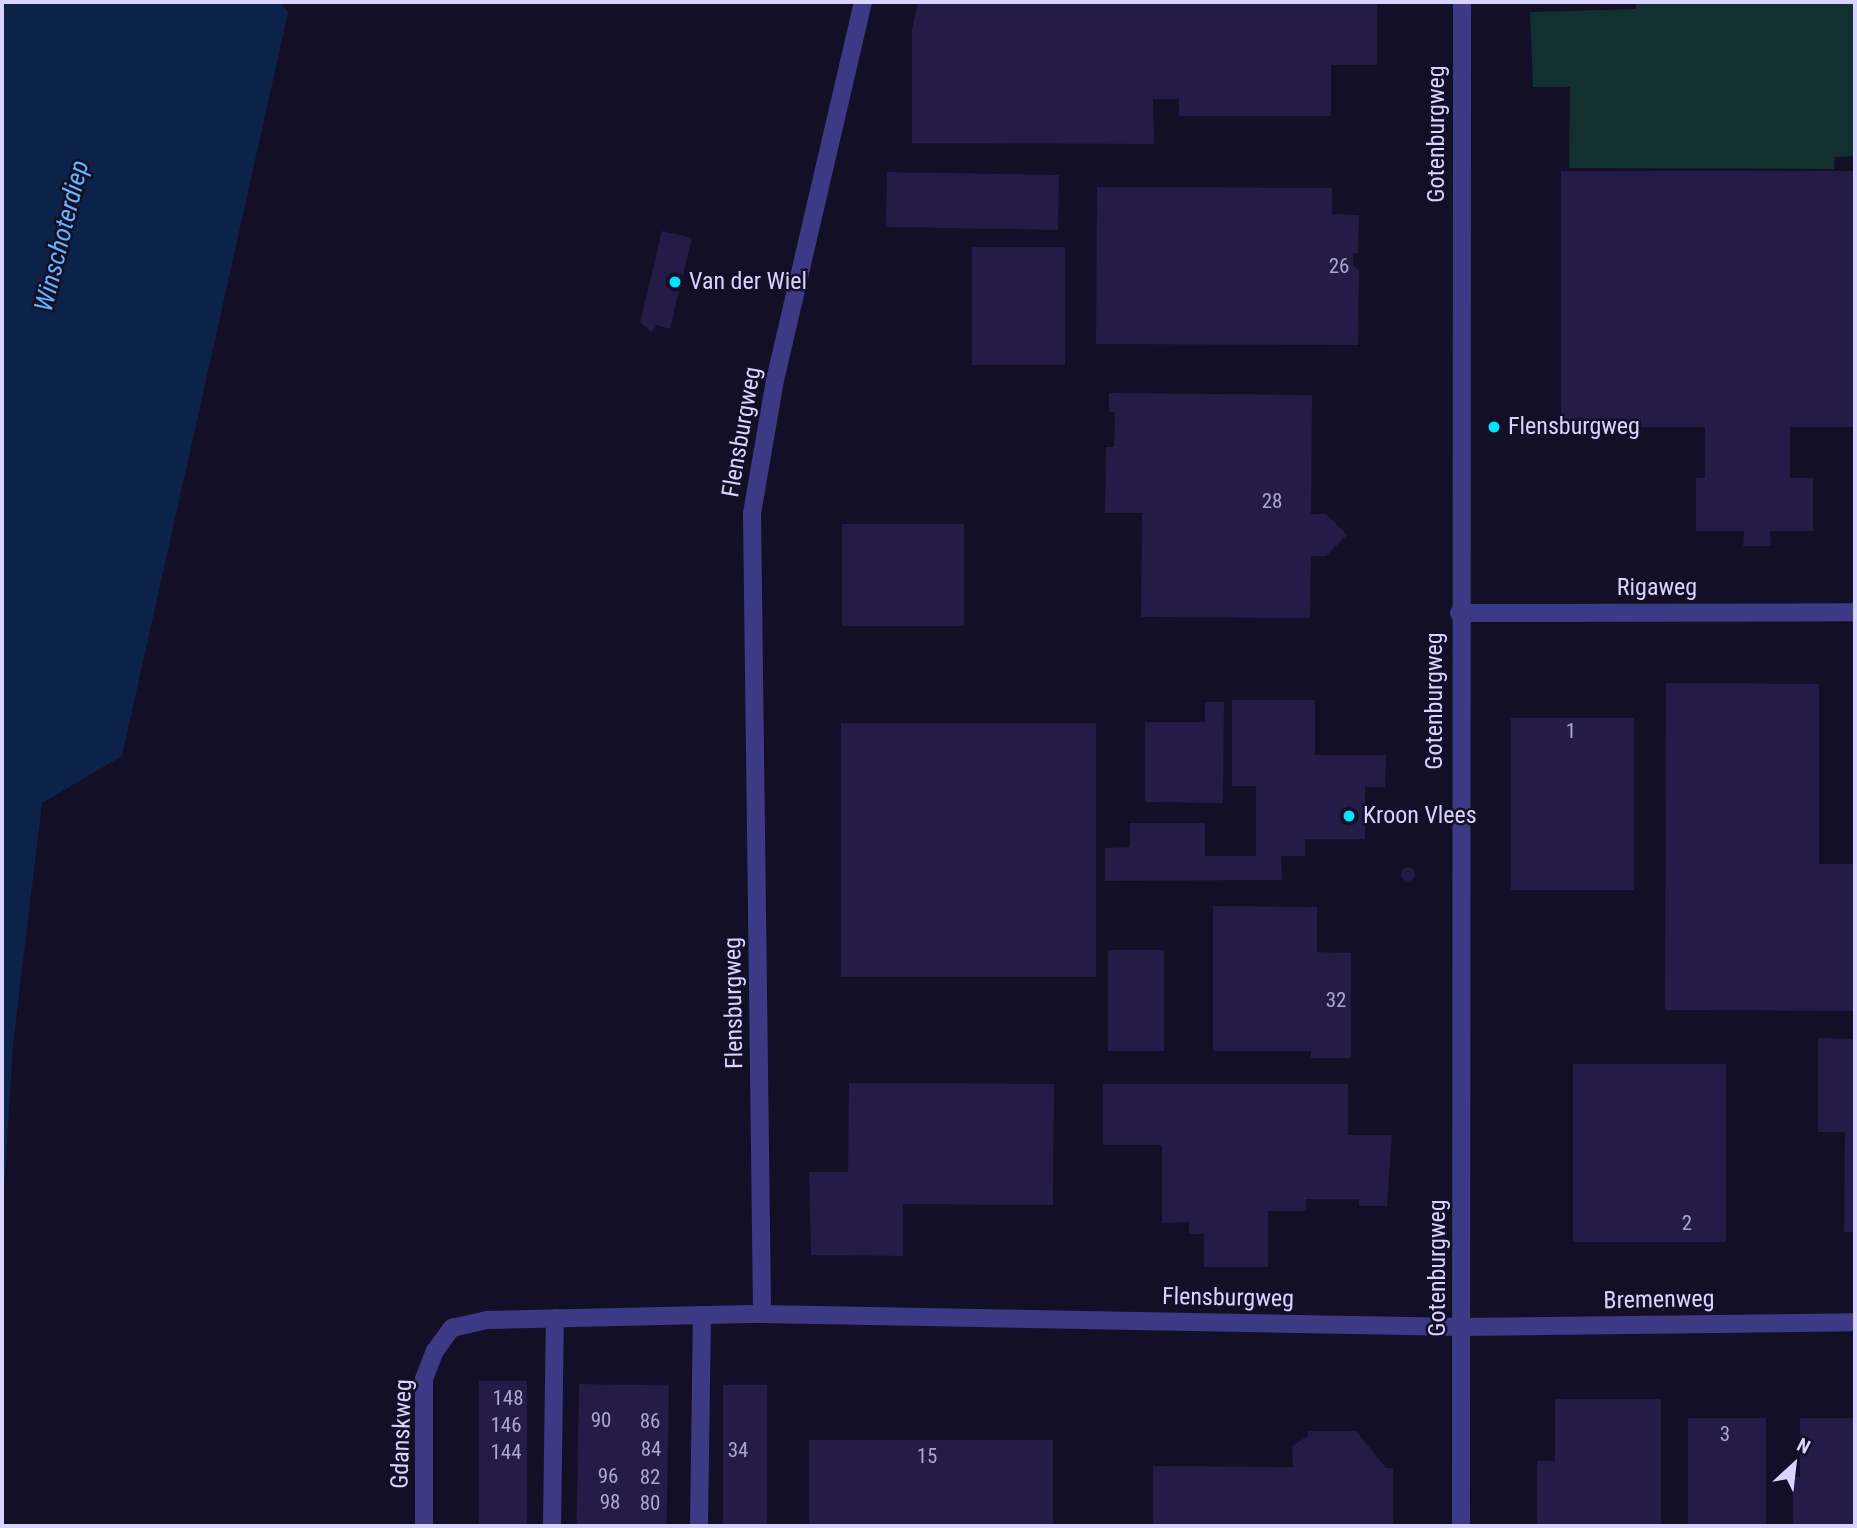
<!DOCTYPE html>
<html>
<head>
<meta charset="utf-8">
<style>
  body { margin:0 }
  #map { position:relative; width:1857px; height:1528px; overflow:hidden; background:#130f26; font-family:"Roboto Condensed",sans-serif }
  div>[style] { position:absolute }
  [style*='--x'] { left:calc(var(--x)*1px); top:calc(var(--y)*1px); width:calc(var(--w)*1px); rotate:calc(var(--a)*1deg) }
  .green>* { inset:0; background:#12302f }
  .water>* { inset:0; background:#0c2248 }
  .building>* { inset:0; background:#241b47; transform-origin:0 0 }
  .round { border-radius:50% }
  .service>* { height:18px; margin:-9px; padding:0 9px; transform-origin:9px; border-radius:9px; background:#3d3a85 }
  .minor>* { height:18px; margin:-9px; padding:0 9px; transform-origin:9px; border-radius:9px; background:#3d3a85 }
  .tertiary>* { height:18px; margin:-9px; padding:0 9px; transform-origin:9px; border-radius:9px; background:#3d3a85 }
  .dots>* { width:19px; height:19px; translate:-50% -50%; box-sizing:border-box; border:4px solid #130f26; border-radius:50% }
  span { translate:-50% -50%; white-space:nowrap; text-align:center; line-height:1.15; -webkit-text-stroke:5px #130f26; paint-order:stroke }
  .number-label { font-size:21px; color:#aca6d1 }
  .number-label span { -webkit-text-stroke-width:0 }
  .street-label { font-size:24px; color:#d9d4ff }
  .poi-label { font-size:24px; color:#d9d4ff }
  .left { translate:0 -50%; text-align:left }
  .water-label { font-size:26px; color:#62b6ff; font-style:italic }
  .frame { position:absolute; inset:0; border:4px solid #d9d4ff; pointer-events:none }
  .north { position:absolute; left:1759px; top:1430px; width:70px; height:70px; -webkit-text-stroke:5px #130f26; paint-order:stroke; rotate:27deg; font-size:19px; font-weight:700; line-height:28px; text-align:center; color:#d9d4ff }
  .north::after { content:''; display:block; margin:auto; width:24px; height:32px; background:#d9d4ff; clip-path:polygon(50% 0,100% 100%,50% 72%,0 100%) }
</style>
</head>
<body>
<div id="map">
  <div class="green">
    <i style="clip-path:polygon(1636px 2px,1855px 2px,1855px 156px,1835px 157px,1834px 169px,1569px 168px,1570px 87px,1533px 87px,1530px 12px,1636px 9px)"></i>
  </div>
  <div class="water">
    <i style="clip-path:polygon(6px 2px,281px 2px,288px 13px,122px 756px,42px 803px,13px 1045px,2px 1224px,2px 18px)"></i>
  </div>
  <div class="building">
    <i style="clip-path:polygon(918px 2px,1377px 2px,1377px 65px,1331px 65px,1331px 116px,1179px 116px,1179px 99px,1153px 99px,1154px 144px,912px 143px,912px 29px)"></i>
    <i style="clip-path:polygon(1561px 171px,1855px 171px,1855px 427px,1790px 427px,1790px 478px,1813px 478px,1813px 531px,1770px 531px,1771px 546px,1743px 546px,1744px 531px,1696px 531px,1696px 478px,1705px 478px,1705px 427px,1561px 427px)"></i>
    <i style="left:1059px;top:175px;width:55px;height:172px;rotate:91deg"></i>
    <i style="clip-path:polygon(1097px 187px,1332px 188px,1332px 214px,1359px 215px,1358px 253px,1353px 253px,1353px 265px,1359px 271px,1358px 345px,1096px 344px)"></i>
    <i style="clip-path:polygon(662px 231px,692px 238px,670px 329px,657px 325px,651px 332px,640px 322px)"></i>
    <i style="left:972px;top:247px;width:93px;height:118px"></i>
    <i style="clip-path:polygon(1109px 393px,1312px 395px,1311px 514px,1326px 514px,1347px 535px,1326px 556px,1311px 556px,1310px 618px,1141px 617px,1142px 513px,1105px 513px,1106px 447px,1114px 447px,1115px 412px,1109px 412px)"></i>
    <i style="left:842px;top:524px;width:122px;height:102px"></i>
    <i style="clip-path:polygon(1666px 683px,1819px 684px,1819px 864px,1855px 864px,1855px 1011px,1665px 1010px)"></i>
    <i style="clip-path:polygon(1232px 700px,1315px 700px,1315px 755px,1386px 755px,1385px 787px,1365px 787px,1365px 839px,1305px 839px,1305px 856px,1281px 856px,1282px 880px,1105px 881px,1105px 848px,1130px 847px,1130px 823px,1205px 823px,1205px 856px,1256px 856px,1256px 786px,1232px 786px)"></i>
    <i style="clip-path:polygon(1205px 702px,1224px 702px,1223px 803px,1145px 802px,1145px 722px,1205px 722px)"></i>
    <i style="left:1511px;top:718px;width:123px;height:172px"></i>
    <i style="left:841px;top:723px;width:255px;height:254px"></i>
    <i class="round" style="left:1401px;top:867px;width:14px;height:14px"></i>
    <i style="clip-path:polygon(1213px 906px,1317px 907px,1317px 952px,1351px 953px,1351px 1058px,1311px 1058px,1311px 1051px,1213px 1051px)"></i>
    <i style="left:1108px;top:950px;width:56px;height:101px"></i>
    <i style="clip-path:polygon(1818px 1038px,1855px 1039px,1855px 1232px,1844px 1232px,1845px 1132px,1818px 1132px)"></i>
    <i style="left:1573px;top:1064px;width:153px;height:178px"></i>
    <i style="clip-path:polygon(849px 1083px,1054px 1084px,1053px 1205px,903px 1204px,903px 1256px,811px 1255px,809px 1172px,848px 1172px)"></i>
    <i style="clip-path:polygon(1103px 1084px,1348px 1084px,1348px 1135px,1392px 1135px,1387px 1206px,1359px 1206px,1359px 1199px,1306px 1199px,1306px 1211px,1268px 1211px,1268px 1267px,1204px 1267px,1204px 1234px,1189px 1234px,1189px 1222px,1162px 1223px,1162px 1145px,1103px 1145px)"></i>
    <i style="left:479px;top:1381px;width:48px;height:145px"></i>
    <i style="left:579px;top:1384px;width:90px;height:142px;rotate:1deg"></i>
    <i style="left:723px;top:1385px;width:44px;height:141px"></i>
    <i style="clip-path:polygon(1555px 1399px,1661px 1399px,1661px 1526px,1537px 1526px,1537px 1461px,1555px 1461px)"></i>
    <i style="left:1688px;top:1418px;width:78px;height:108px"></i>
    <i style="clip-path:polygon(1800px 1418px,1855px 1418px,1855px 1526px,1793px 1526px,1793px 1477px,1800px 1477px)"></i>
    <i style="clip-path:polygon(1308px 1431px,1356px 1431px,1386px 1468px,1393px 1468px,1393px 1526px,1153px 1526px,1153px 1466px,1293px 1467px,1292px 1446px,1308px 1436px)"></i>
    <i style="left:809px;top:1440px;width:244px;height:86px"></i>
  </div>
  <div class="service">
    <i style="--x:552;--y:1526;--w:208;--a:-89.2"></i>
    <i style="--x:699;--y:1526;--w:211;--a:-89.2"></i>
  </div>
  <div class="minor">
    <i style="--x:863;--y:2;--w:388;--a:103.1"></i>
    <i style="--x:775;--y:380;--w:135;--a:99.8"></i>
    <i style="--x:752;--y:513;--w:801;--a:89.28"></i>
    <i style="--x:762;--y:1314;--w:701;--a:1.06"></i>
    <i style="--x:1463;--y:1327;--w:392;--a:-0.7"></i>
    <i style="--x:1459;--y:613;--w:396;--a:-0.1"></i>
    <i style="--x:424;--y:1526;--w:147;--a:-90"></i>
    <i style="--x:424;--y:1379;--w:30;--a:-69"></i>
    <i style="--x:435;--y:1351;--w:29;--a:-54"></i>
    <i style="--x:452;--y:1328;--w:37;--a:-13"></i>
    <i style="--x:488;--y:1320;--w:274;--a:-1.3"></i>
  </div>
  <div class="tertiary">
    <i style="--x:1461;--y:1526;--w:1524;--a:-89.96"></i>
  </div>
  <div class="dots">
    <i style="left:675px;top:282px;background:#00e5ff"></i>
    <i style="left:1494px;top:427px;background:#00e5ff"></i>
    <i style="left:1349px;top:816px;background:#00e5ff"></i>
  </div>
  <div class="number-label">
    <span style="left:1339px;top:266px">26</span>
    <span style="left:1272px;top:501px">28</span>
    <span style="left:1571px;top:731px">1</span>
    <span style="left:1336px;top:1000px">32</span>
    <span style="left:1687px;top:1223px">2</span>
    <span style="left:508px;top:1398px">148</span>
    <span style="left:601px;top:1420px">90</span>
    <span style="left:650px;top:1421px">86</span>
    <span style="left:506px;top:1425px">146</span>
    <span style="left:1725px;top:1434px">3</span>
    <span style="left:651px;top:1449px">84</span>
    <span style="left:738px;top:1450px">34</span>
    <span style="left:506px;top:1452px">144</span>
    <span style="left:927px;top:1456px">15</span>
    <span style="left:608px;top:1476px">96</span>
    <span style="left:650px;top:1477px">82</span>
    <span style="left:610px;top:1502px">98</span>
    <span style="left:650px;top:1503px">80</span>
  </div>
  <div class="street-label">
    <span style="left:1437px;top:134px;rotate:-90deg">Gotenburgweg</span>
    <span style="left:742px;top:432px;rotate:-80deg">Flensburgweg</span>
    <span style="left:1657px;top:588px">Rigaweg</span>
    <span style="left:1435px;top:701px;rotate:-90deg">Gotenburgweg</span>
    <span style="left:734px;top:1003px;rotate:-91deg">Flensburgweg</span>
    <span style="left:1438px;top:1268px;rotate:-90deg">Gotenburgweg</span>
    <span style="left:1228px;top:1298px;rotate:1deg">Flensburgweg</span>
    <span style="left:1659px;top:1300px;rotate:-1deg">Bremenweg</span>
    <span style="left:402px;top:1434px;rotate:-88deg">Gdanskweg</span>
  </div>
  <div class="poi-label">
    <span class="left" style="left:689px;top:282px">Van der Wiel</span>
    <span class="left" style="left:1508px;top:427px">Flensburgweg</span>
    <span class="left" style="left:1363px;top:816px">Kroon Vlees</span>
  </div>
  <div class="water-label">
    <span style="left:62px;top:236px;rotate:-76deg">Winschoterdiep</span>
  </div>
  <div class="frame"></div>
  <div class="north">N</div>
</div>
</body>
</html>
